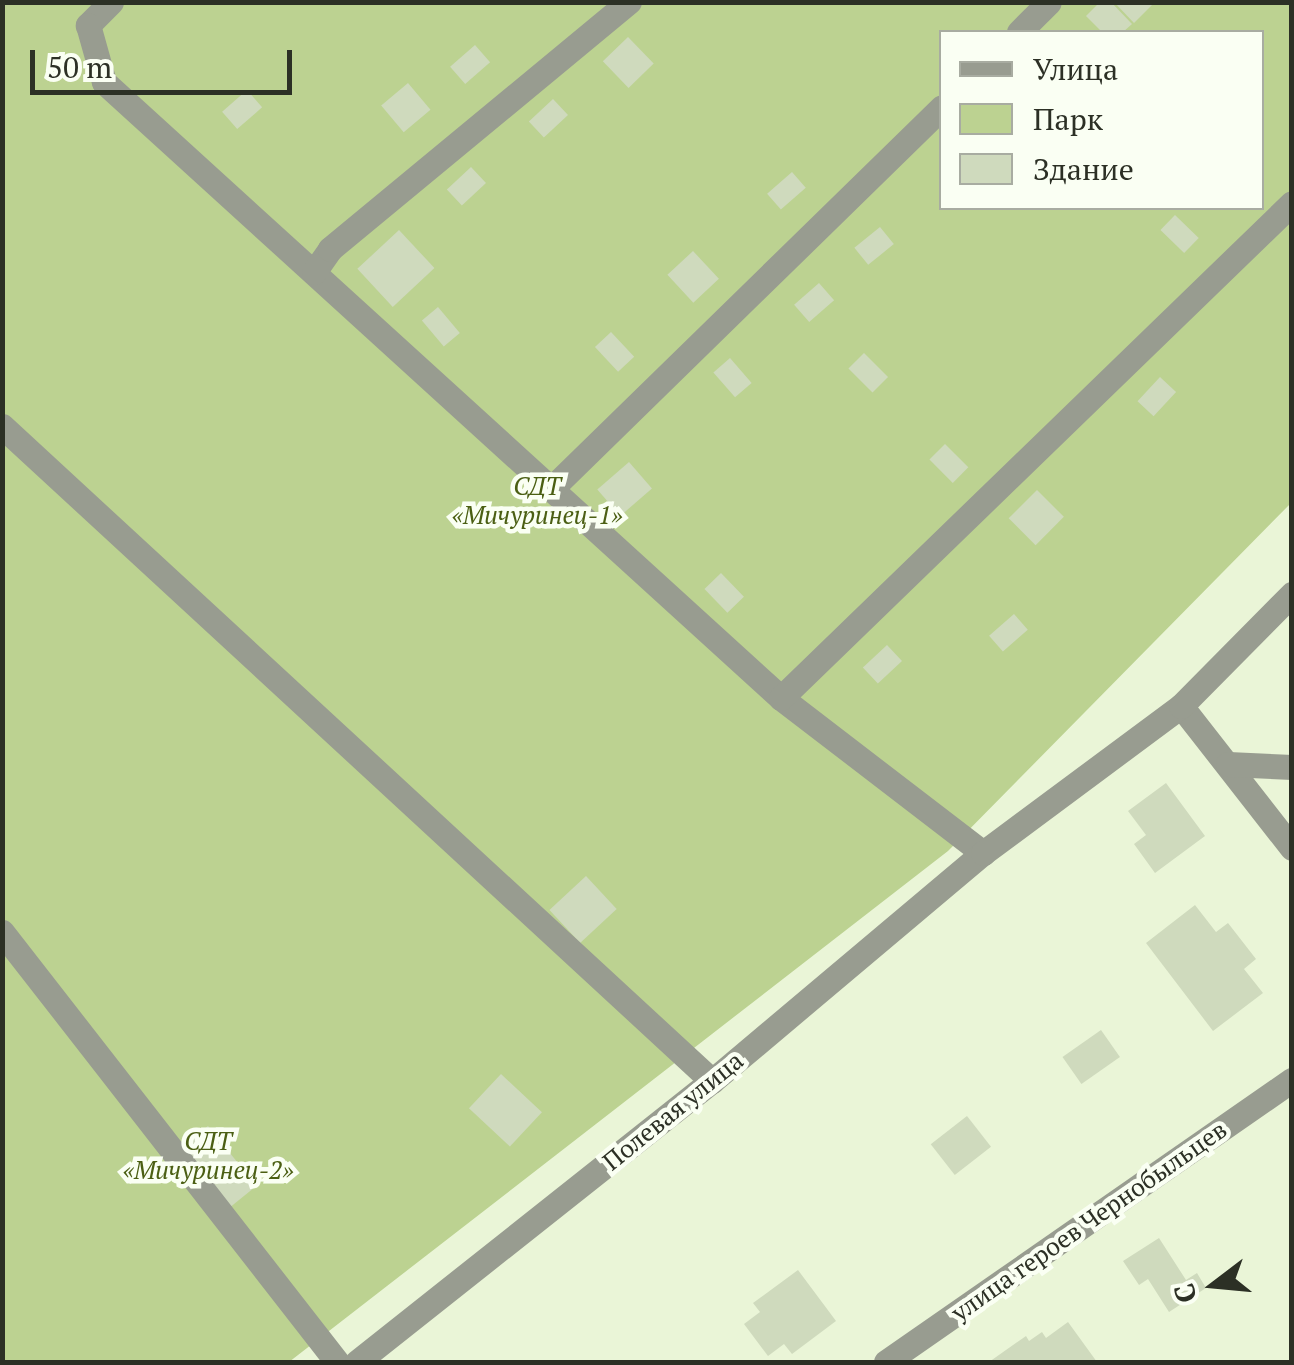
<!DOCTYPE html>
<html>
<head>
<meta charset="utf-8">
<style>
  body { margin:0 }
  #map { position:relative; width:1294px; height:1365px; overflow:hidden; background:#eaf5d7; font-family:"PT Serif",serif }
  div>[style] { position:absolute }
  [style*='--x'] { left:calc(var(--x)*1px); top:calc(var(--y)*1px); width:calc(var(--w)*1px); rotate:calc(var(--a)*1deg) }
  .green>* { inset:0; background:#bcd291 }
  .building>* { inset:0; background:#cfdabd; transform-origin:0 0 }
  .minor>* { height:25px; margin:-12.5px; padding:0 12.5px; transform-origin:12.5px; border-radius:12.5px; background:#989c90 }
  span { translate:-50% -50%; white-space:nowrap; text-align:center; line-height:1.15; -webkit-text-stroke:9px #fafff3; paint-order:stroke }
  .park-label { font-size:25px; color:#4b5f13; font-style:italic }
  .street-label { font-size:25px; color:#2c3025 }
  .frame { position:absolute; inset:0; border:5px solid #2c3025; pointer-events:none }
  .legend { position:absolute; left:939px; top:30px; width:325px; height:180px; box-sizing:border-box; background:#fafff3; border:2px solid #a8aca1; margin:0; padding:12px 18px; list-style:none; font-size:30px; color:#2c3025 }
  .legend li { display:flex; align-items:center; gap:20px; height:50px }
  .legend b { width:50px; border:2px solid #a8aca1 }
  .north { position:absolute; left:1164px; top:1235px; width:100px; height:100px; -webkit-text-stroke:8px #fafff3; paint-order:stroke; rotate:254deg; font-size:28px; font-weight:700; line-height:40px; text-align:center; color:#2c3025 }
  .north::after { content:''; display:block; margin:auto; width:35px; height:45px; background:#2c3025; clip-path:polygon(50% 0,100% 100%,50% 72%,0 100%) }
  .scale { position:absolute; left:30px; top:50px; width:262px; height:45px; box-sizing:border-box; border:5px solid #2c3025; border-top:0; padding-left:12px; font-size:30px; line-height:35px; white-space:nowrap; color:#2c3025; -webkit-text-stroke:8px #fafff3; paint-order:stroke }
</style>
</head>
<body>
<div id="map">
  <div class="green">
    <i style="clip-path:polygon(evenodd,3px 3px,1291px 3px,1291px 503px,948px 851px,289px 1362px,3px 1362px,3px 3px,942px 32px,1262px 32px,1262px 208px,942px 208px,942px 32px)"></i>
  </div>
  <div class="building">
    <i style="clip-path:polygon(1100px 2px,1111px 2px,1132px 24px,1123px 32px,1102px 32px,1086px 16px)"></i>
    <i style="clip-path:polygon(1114px 2px,1155px 2px,1134px 23px)"></i>
    <i style="left:628px;top:37px;width:37px;height:35px;rotate:46deg"></i>
    <i style="left:475px;top:45px;width:23px;height:33px;rotate:49deg"></i>
    <i style="left:408px;top:83px;width:35px;height:35px;rotate:50deg"></i>
    <i style="left:247px;top:90px;width:23px;height:33px;rotate:49deg"></i>
    <i style="left:553px;top:99px;width:22px;height:33px;rotate:47deg"></i>
    <i style="left:471px;top:167px;width:22px;height:33px;rotate:47deg"></i>
    <i style="left:792px;top:172px;width:21px;height:33px;rotate:49deg"></i>
    <i style="left:1175px;top:215px;width:33px;height:21px;rotate:44deg"></i>
    <i style="left:880px;top:227px;width:22px;height:33px;rotate:51deg"></i>
    <i style="left:399px;top:230px;width:52px;height:57px;rotate:47deg"></i>
    <i style="left:693px;top:251px;width:38px;height:35px;rotate:47deg"></i>
    <i style="left:819px;top:283px;width:23px;height:33px;rotate:49deg"></i>
    <i style="left:438px;top:307px;width:34px;height:21px;rotate:50deg"></i>
    <i style="left:611px;top:332px;width:34px;height:22px;rotate:47deg"></i>
    <i style="left:864px;top:353px;width:34px;height:22px;rotate:45deg"></i>
    <i style="left:730px;top:358px;width:33px;height:22px;rotate:49deg"></i>
    <i style="left:1160px;top:377px;width:22px;height:33px;rotate:43deg"></i>
    <i style="left:945px;top:444px;width:33px;height:22px;rotate:45deg"></i>
    <i style="left:629px;top:462px;width:35px;height:42px;rotate:49deg"></i>
    <i style="left:1037px;top:490px;width:38px;height:40px;rotate:45deg"></i>
    <i style="left:721px;top:573px;width:33px;height:23px;rotate:46deg"></i>
    <i style="left:1014px;top:614px;width:21px;height:33px;rotate:49deg"></i>
    <i style="left:887px;top:645px;width:22px;height:33px;rotate:47deg"></i>
    <i style="clip-path:polygon(1166px 783px,1205px 836px,1155px 873px,1134px 844px,1146px 835px,1128px 811px)"></i>
    <i style="left:586px;top:876px;width:45px;height:50px;rotate:47deg"></i>
    <i style="clip-path:polygon(1195px 905px,1216px 932px,1228px 923px,1256px 959px,1244px 969px,1263px 993px,1213px 1031px,1146px 943px)"></i>
    <i style="left:1101px;top:1030px;width:33px;height:47px;rotate:55deg"></i>
    <i style="left:501px;top:1074px;width:56px;height:47px;rotate:43deg"></i>
    <i style="left:967px;top:1116px;width:39px;height:46px;rotate:52deg"></i>
    <i style="left:208px;top:1126px;width:77px;height:36px;rotate:51deg"></i>
    <i style="clip-path:polygon(1159px 1238px,1186px 1280px,1197px 1273px,1206px 1288px,1169px 1312px,1148px 1279px,1139px 1285px,1123px 1261px)"></i>
    <i style="clip-path:polygon(798px 1270px,836px 1321px,792px 1354px,784px 1344px,768px 1356px,744px 1324px,760px 1312px,753px 1303px)"></i>
    <i style="clip-path:polygon(1068px 1322px,1097px 1362px,989px 1362px,1026px 1336px,1029px 1341px,1042px 1332px,1046px 1338px)"></i>
  </div>
  <div class="minor">
    <i style="--x:111;--y:2;--w:33;--a:135"></i>
    <i style="--x:88;--y:25;--w:59;--a:74.3"></i>
    <i style="--x:104;--y:82;--w:915;--a:42.3"></i>
    <i style="--x:781;--y:698;--w:255;--a:37.5"></i>
    <i style="--x:1019;--y:32;--w:42;--a:-45"></i>
    <i style="--x:314;--y:272;--w:28;--a:-55"></i>
    <i style="--x:330;--y:249;--w:388;--a:-39.6"></i>
    <i style="--x:2;--y:426;--w:966;--a:42.69"></i>
    <i style="--x:552;--y:488;--w:545;--a:-44.33"></i>
    <i style="--x:781;--y:698;--w:711;--a:-44.09"></i>
    <i style="--x:1181;--y:706;--w:180;--a:52"></i>
    <i style="--x:1228;--y:764;--w:64;--a:2.7"></i>
    <i style="--x:2;--y:932;--w:545;--a:52.08"></i>
    <i style="--x:357;--y:1362;--w:453;--a:-38.4"></i>
    <i style="--x:712;--y:1081;--w:354;--a:-40.1"></i>
    <i style="--x:983;--y:853;--w:247;--a:-36.6"></i>
    <i style="--x:1181;--y:706;--w:158;--a:-45.3"></i>
    <i style="--x:886;--y:1362;--w:494;--a:-34.8"></i>
  </div>
  <div class="park-label">
    <span style="left:537px;top:501px">СДТ<br>«Мичуринец-1»</span>
    <span style="left:208px;top:1156px">СДТ<br>«Мичуринец-2»</span>
  </div>
  <div class="street-label">
    <span style="left:673px;top:1111px;rotate:-39deg">Полевая улица</span>
    <span style="left:1089px;top:1221px;rotate:-35deg">улица героев Чернобыльцев</span>
  </div>
  <div class="frame"></div>
  <ul class="legend">
  <li><b style="height:12px;background:#989c90"></b>Улица</li>
  <li><b style="height:28px;background:#bcd291"></b>Парк</li>
  <li><b style="height:28px;background:#cfdabd"></b>Здание</li>
  </ul>
  <div class="north">С</div>
  <div class="scale">50 m</div>
</div>
</body>
</html>
